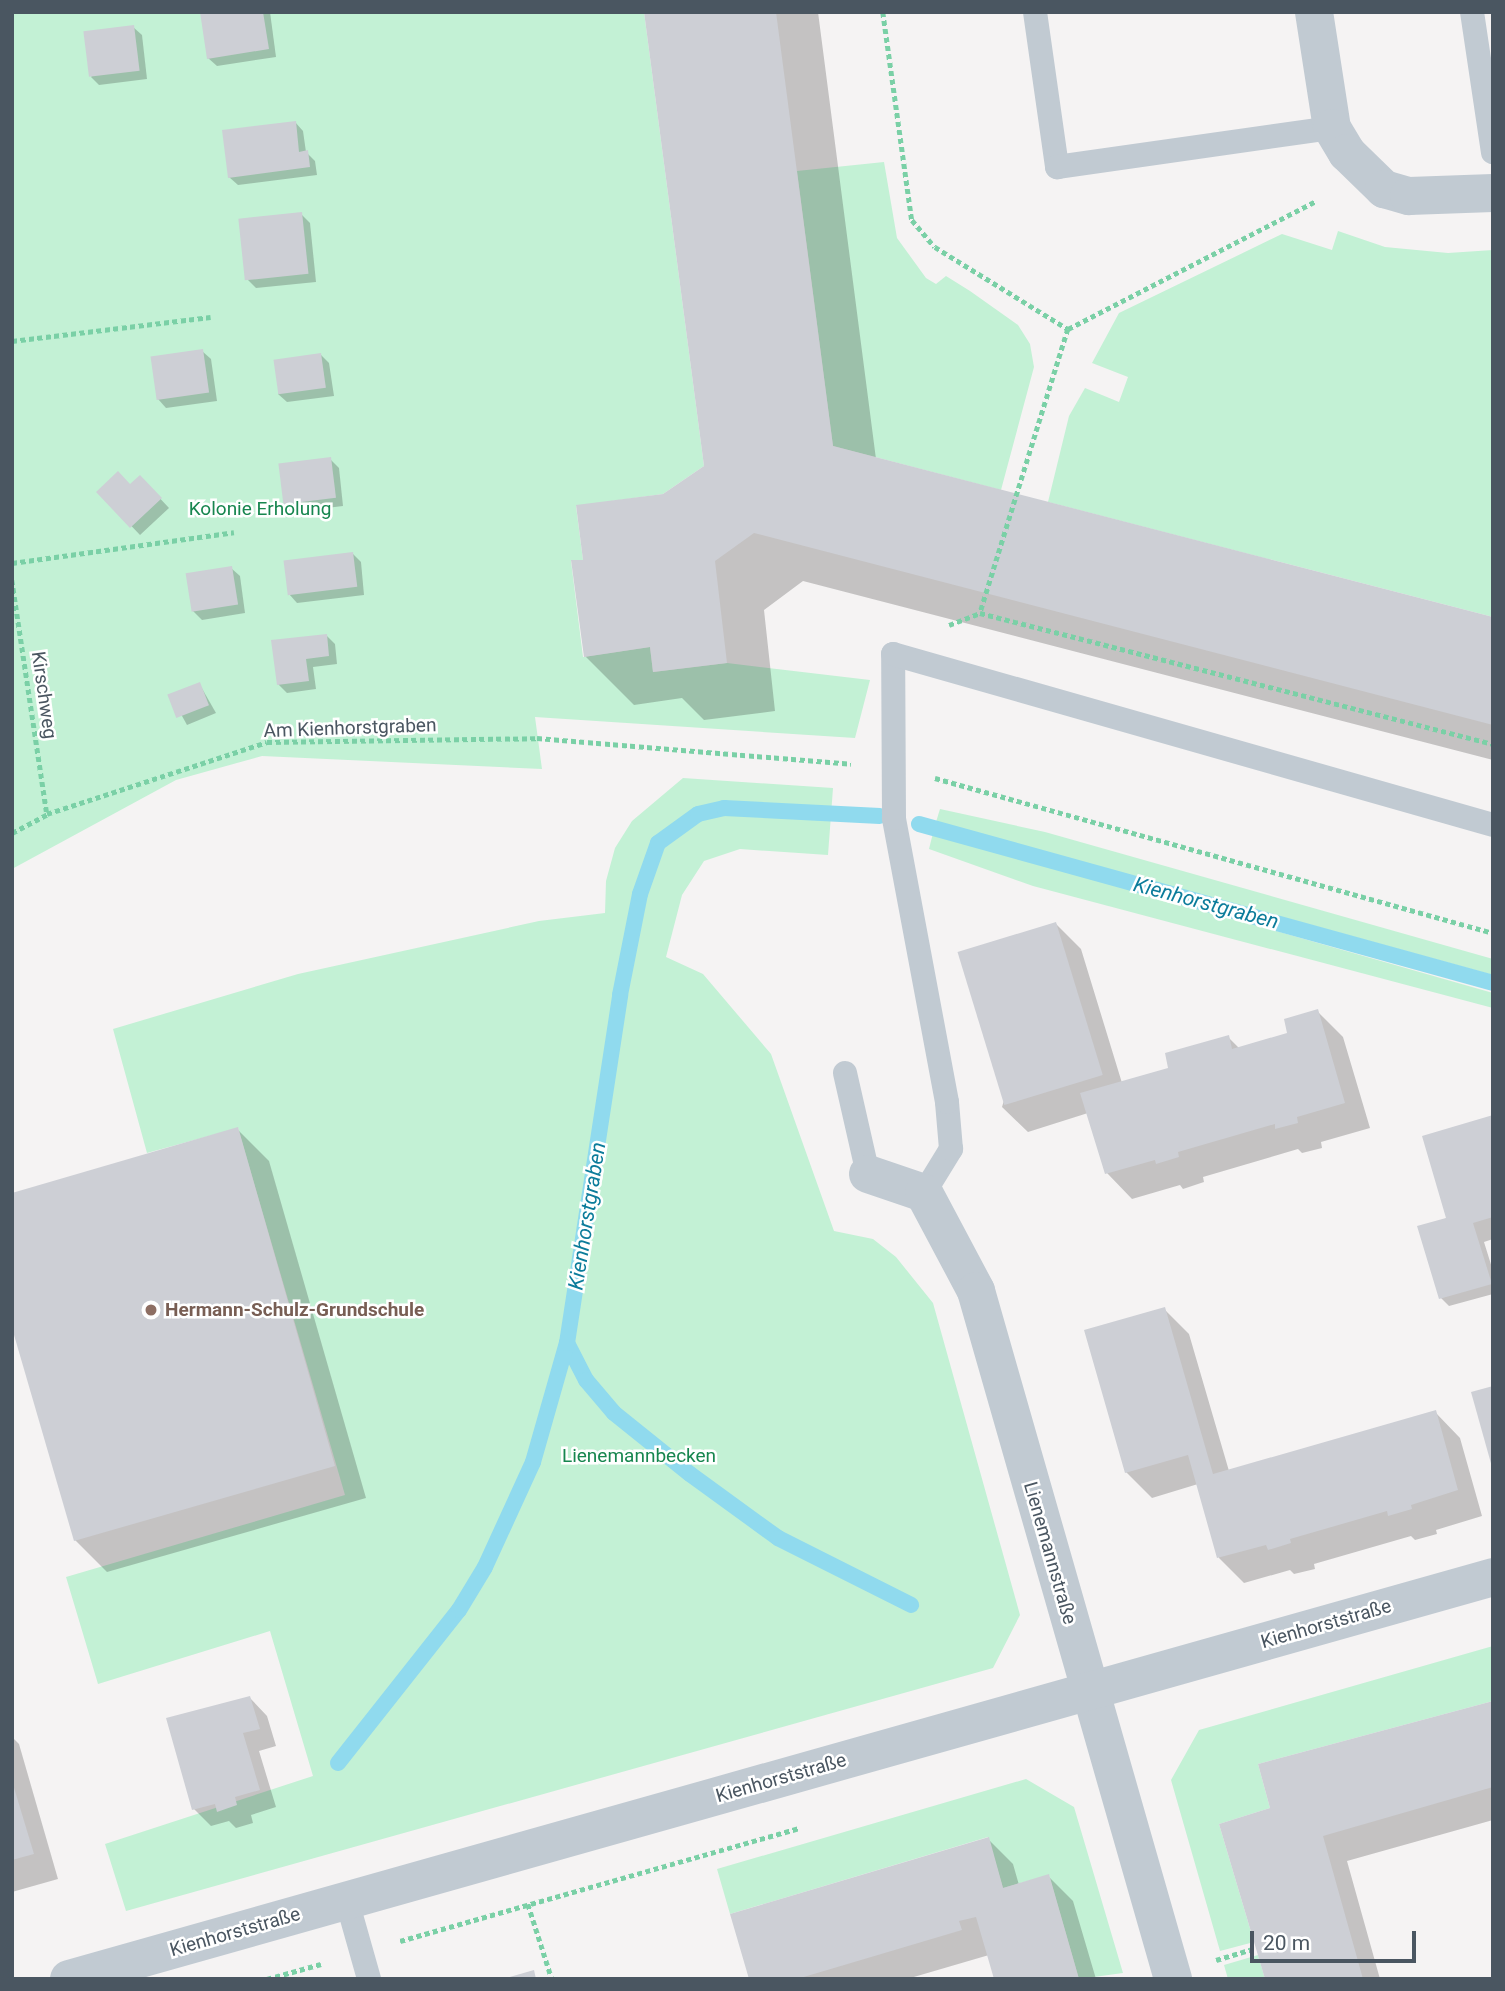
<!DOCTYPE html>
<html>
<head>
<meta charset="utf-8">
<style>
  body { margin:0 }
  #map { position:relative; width:1505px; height:1991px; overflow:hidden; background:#f5f3f3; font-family:Roboto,sans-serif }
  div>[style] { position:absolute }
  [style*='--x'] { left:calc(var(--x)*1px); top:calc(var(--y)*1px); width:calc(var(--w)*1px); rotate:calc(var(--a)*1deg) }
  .green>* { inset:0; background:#c3f1d5 }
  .shadow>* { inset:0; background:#0003 }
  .stream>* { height:16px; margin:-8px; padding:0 8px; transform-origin:8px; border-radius:8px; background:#90daee }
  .building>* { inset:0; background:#cdcfd5; transform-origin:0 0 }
  .path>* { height:4.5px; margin-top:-2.25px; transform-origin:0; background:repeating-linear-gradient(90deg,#7ad0a6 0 5px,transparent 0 8.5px) }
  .lane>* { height:24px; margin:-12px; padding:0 12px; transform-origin:12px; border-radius:12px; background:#c1cad2 }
  .street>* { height:38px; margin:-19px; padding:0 19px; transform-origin:19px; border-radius:19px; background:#c1cad2 }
  .dots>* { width:19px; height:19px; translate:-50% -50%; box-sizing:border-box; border:4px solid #fff; border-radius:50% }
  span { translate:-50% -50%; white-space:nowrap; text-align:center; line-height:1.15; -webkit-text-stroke:5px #fff; paint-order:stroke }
  .park-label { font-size:19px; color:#17864f }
  .street-label { font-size:19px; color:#4a5661 }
  .education-label { font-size:19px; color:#785e54; font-weight:700 }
  .left { translate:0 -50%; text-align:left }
  .water-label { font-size:21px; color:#0c7c9b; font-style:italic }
  .frame { position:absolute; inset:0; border:14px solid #4a5661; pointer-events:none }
  .scale { position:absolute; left:1250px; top:1931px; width:166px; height:32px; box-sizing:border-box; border:4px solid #4a5661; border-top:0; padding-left:9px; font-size:21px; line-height:24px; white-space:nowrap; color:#4a5661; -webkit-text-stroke:5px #fff; paint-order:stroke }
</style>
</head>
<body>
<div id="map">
  <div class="green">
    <i style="clip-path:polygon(12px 12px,644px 12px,704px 466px,663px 494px,576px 506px,583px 560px,571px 561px,583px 657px,650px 647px,653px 672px,727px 663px,870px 680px,855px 738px,535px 717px,542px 769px,262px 756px,176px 780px,12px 869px)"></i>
    <i style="clip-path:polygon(884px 162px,897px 238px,926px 278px,936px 284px,946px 276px,970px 291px,1018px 325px,1030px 344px,1034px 367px,1001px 490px,833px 446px,797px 171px)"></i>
    <i style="clip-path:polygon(1338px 231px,1385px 247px,1448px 253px,1493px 250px,1493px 617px,1048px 502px,1069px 416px,1085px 388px,1119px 402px,1128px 377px,1092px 363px,1119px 313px,1282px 234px,1332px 250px)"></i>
    <i style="clip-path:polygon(683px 778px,833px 788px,828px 855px,740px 849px,704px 861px,682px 895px,666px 957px,703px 974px,771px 1054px,834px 1231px,873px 1239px,896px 1257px,933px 1303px,1020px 1615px,993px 1668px,126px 1911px,105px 1844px,313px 1776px,270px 1631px,98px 1684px,66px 1577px,345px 1495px,238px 1128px,147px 1153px,113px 1029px,298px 974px,539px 921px,605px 913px,606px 881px,615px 848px,632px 821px)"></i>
    <i style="clip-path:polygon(940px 809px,1045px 832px,1493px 959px,1493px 975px,936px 822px)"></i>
    <i style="clip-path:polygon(933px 833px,1493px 993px,1493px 1008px,1033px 886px,929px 849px)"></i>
    <i style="clip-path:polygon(1493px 1646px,1493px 1701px,1258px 1764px,1270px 1808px,1219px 1824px,1254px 1942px,1220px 1951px,1171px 1780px,1199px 1730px)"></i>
    <i style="clip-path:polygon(1026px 1779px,1074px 1807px,1123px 1973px,1079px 1979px,1049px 1875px,1003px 1888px,988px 1837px,730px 1914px,717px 1869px)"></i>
    <i style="clip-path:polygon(1258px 1955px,1265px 1979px,1228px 1979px,1224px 1965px)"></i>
  </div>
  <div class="shadow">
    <i style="clip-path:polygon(270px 12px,276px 57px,217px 66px,208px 58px,201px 13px)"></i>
    <i style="clip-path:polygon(646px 12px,818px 12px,876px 459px,1493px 619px,1493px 760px,803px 581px,764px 610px,775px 711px,704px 720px,682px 698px,634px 705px,585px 656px,585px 561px,663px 495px,706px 467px)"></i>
    <i style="clip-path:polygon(133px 27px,142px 35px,147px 79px,99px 85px,91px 77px)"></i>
    <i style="clip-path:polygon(295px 122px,303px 131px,306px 152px,315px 161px,317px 175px,238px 185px,229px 177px)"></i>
    <i style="clip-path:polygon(301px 214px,310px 223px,316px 282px,256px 288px,247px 279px)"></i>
    <i style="clip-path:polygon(202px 351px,211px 359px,217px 401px,166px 408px,158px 399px)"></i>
    <i style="clip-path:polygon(321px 355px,329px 363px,334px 396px,287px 402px,278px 394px)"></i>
    <i style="clip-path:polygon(330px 459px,339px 468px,343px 506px,293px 512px,285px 503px)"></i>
    <i style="clip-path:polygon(140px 477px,169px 508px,140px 535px,99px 492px,130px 486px)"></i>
    <i style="clip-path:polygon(353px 554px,361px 562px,364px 595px,297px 603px,289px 594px)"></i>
    <i style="clip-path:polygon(231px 568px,240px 576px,245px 613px,202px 620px,193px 611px)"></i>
    <i style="clip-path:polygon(326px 635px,335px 644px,337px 664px,313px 667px,316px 689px,287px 693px,278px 684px)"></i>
    <i style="clip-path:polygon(200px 685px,216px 713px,187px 725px,171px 696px)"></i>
    <i style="clip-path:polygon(1056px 924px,1081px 949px,1122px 1083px,1170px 1069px,1228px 1037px,1240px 1049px,1288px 1035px,1317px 1011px,1343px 1037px,1370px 1128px,1321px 1142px,1322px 1148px,1302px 1153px,1298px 1149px,1203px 1177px,1204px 1182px,1183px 1189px,1180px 1185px,1132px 1199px,1107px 1173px,1088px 1113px,1028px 1132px,1002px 1107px)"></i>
    <i style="clip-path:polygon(1493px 1116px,1493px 1239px,1484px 1242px,1493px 1271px,1493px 1294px,1449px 1306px,1441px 1298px,1445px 1220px)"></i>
    <i style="clip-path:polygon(237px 1129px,269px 1161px,366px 1498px,107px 1572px,75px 1540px)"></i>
    <i style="clip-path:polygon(1164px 1309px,1189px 1334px,1229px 1471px,1435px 1412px,1460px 1438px,1482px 1516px,1436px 1530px,1437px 1534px,1415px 1540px,1411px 1536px,1314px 1564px,1315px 1569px,1294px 1574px,1290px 1570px,1244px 1583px,1219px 1558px,1198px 1484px,1152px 1498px,1126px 1472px)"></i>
    <i style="clip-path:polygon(250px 1698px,267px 1716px,276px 1746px,259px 1751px,276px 1807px,251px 1815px,253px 1823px,236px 1828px,229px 1821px,211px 1826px,194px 1809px)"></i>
    <i style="clip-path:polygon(1493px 1703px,1493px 1820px,1347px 1861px,1380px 1979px,1267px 1979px,1272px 1810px)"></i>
    <i style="clip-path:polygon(12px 1737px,19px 1744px,58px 1879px,12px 1892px)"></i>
    <i style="clip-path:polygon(988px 1839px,1013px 1864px,1019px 1885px,1048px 1876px,1073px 1901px,1096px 1979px,996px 1979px,989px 1955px,907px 1979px,751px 1979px)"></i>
  </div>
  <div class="stream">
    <i style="--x:919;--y:824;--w:596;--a:15.48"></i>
    <i style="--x:567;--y:1343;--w:42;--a:62.8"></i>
    <i style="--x:586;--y:1380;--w:43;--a:49.7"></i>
    <i style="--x:614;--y:1413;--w:97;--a:38.8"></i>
    <i style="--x:690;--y:1474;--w:109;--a:36"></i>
    <i style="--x:778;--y:1538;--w:149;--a:26.7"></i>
    <i style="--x:338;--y:1763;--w:195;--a:-51.7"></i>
    <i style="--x:459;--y:1610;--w:50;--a:-58.8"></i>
    <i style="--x:485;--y:1567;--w:115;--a:-65.4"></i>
    <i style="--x:533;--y:1462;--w:124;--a:-74.1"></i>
    <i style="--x:567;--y:1343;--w:352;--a:-81.3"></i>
    <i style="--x:620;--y:995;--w:103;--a:-78.8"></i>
    <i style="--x:640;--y:894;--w:54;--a:-70.6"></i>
    <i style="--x:658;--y:843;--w:49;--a:-35.9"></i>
    <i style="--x:698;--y:814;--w:27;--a:-13"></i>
    <i style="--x:724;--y:808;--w:156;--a:2.9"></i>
  </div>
  <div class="building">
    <i style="clip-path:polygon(200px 12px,263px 12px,269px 49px,207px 59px)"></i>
    <i style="clip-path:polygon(644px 12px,776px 12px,833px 446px,1493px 617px,1493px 725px,754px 533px,715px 561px,727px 663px,653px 672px,650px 647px,584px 657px,571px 560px,583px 560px,576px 505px,663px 494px,704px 466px)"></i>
    <i style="left:134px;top:25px;width:46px;height:51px;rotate:83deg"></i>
    <i style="clip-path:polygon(296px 121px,299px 152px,308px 150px,310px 167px,228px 178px,222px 130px)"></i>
    <i style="left:302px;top:212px;width:62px;height:64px;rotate:84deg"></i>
    <i style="left:203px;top:349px;width:44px;height:53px;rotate:82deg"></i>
    <i style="left:321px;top:353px;width:35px;height:48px;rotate:82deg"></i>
    <i style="left:331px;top:457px;width:41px;height:53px;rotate:83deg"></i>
    <i style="clip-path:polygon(118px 471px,130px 484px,140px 475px,162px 498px,130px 528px,96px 492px)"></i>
    <i style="left:353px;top:552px;width:35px;height:70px;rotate:83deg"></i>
    <i style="left:232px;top:566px;width:39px;height:47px;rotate:81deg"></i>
    <i style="clip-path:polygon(327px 634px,329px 656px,306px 659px,309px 681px,277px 685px,271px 640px)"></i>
    <i style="left:200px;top:682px;width:25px;height:35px;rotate:69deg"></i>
    <i style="left:1056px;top:922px;width:160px;height:103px;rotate:73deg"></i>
    <i style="clip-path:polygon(1318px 1009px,1345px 1103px,1297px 1117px,1298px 1123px,1275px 1129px,1275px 1124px,1178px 1152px,1179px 1157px,1156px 1164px,1155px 1160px,1105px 1174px,1080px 1093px,1168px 1068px,1165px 1053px,1229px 1035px,1232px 1049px,1287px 1033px,1284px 1019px)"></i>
    <i style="clip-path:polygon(1493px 1115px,1493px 1217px,1473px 1223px,1492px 1284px,1439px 1299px,1417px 1226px,1446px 1218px,1422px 1136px)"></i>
    <i style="clip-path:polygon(238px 1127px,335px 1466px,74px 1541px,12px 1328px,12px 1193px)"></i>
    <i style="clip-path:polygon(1165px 1307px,1213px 1474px,1436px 1410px,1458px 1490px,1411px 1505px,1412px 1509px,1388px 1516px,1387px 1511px,1290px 1539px,1291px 1543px,1268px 1550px,1266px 1545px,1217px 1558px,1188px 1455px,1125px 1473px,1084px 1330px)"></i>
    <i style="clip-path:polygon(1493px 1386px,1493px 1467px,1492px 1467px,1471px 1392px)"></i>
    <i style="clip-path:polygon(250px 1696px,260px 1729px,243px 1733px,260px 1790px,235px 1797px,237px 1805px,217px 1812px,215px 1804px,192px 1810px,166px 1718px)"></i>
    <i style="clip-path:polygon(1493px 1701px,1493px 1787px,1323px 1836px,1363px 1979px,1265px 1979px,1219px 1824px,1270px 1808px,1258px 1764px)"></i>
    <i style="clip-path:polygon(12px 1781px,34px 1854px,12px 1860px)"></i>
    <i style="clip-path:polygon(989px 1837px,1003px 1888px,1049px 1874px,1079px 1979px,994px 1979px,976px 1917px,959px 1921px,962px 1930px,797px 1979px,749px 1979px,730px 1914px)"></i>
    <i style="clip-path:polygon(534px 1970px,536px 1979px,506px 1979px,506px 1978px)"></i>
  </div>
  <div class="path">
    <i style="--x:883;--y:12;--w:210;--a:82.1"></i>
    <i style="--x:912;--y:220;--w:35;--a:50"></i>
    <i style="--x:935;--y:247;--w:156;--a:31.7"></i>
    <i style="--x:1068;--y:329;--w:279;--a:-27.3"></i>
    <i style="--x:1068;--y:329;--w:297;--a:107.2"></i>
    <i style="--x:980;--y:613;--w:529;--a:14.32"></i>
    <i style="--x:12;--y:341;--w:200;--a:-6.9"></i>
    <i style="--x:12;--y:563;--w:224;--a:-7.9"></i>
    <i style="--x:12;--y:580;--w:237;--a:81.5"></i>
    <i style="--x:949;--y:625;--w:33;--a:-21"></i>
    <i style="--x:935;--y:778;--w:579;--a:15.52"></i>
    <i style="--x:12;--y:833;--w:40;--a:-28"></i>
    <i style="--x:47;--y:814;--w:231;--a:-18.1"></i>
    <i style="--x:267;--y:742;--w:270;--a:-0.8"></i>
    <i style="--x:537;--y:738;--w:315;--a:4.7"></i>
    <i style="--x:528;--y:1904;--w:79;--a:72.3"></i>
    <i style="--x:400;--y:1941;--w:415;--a:-15.8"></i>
    <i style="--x:1216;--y:1960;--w:42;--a:-16.7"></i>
    <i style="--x:267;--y:1979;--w:56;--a:-15.5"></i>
  </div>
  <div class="lane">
    <i style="--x:1035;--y:12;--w:157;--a:81.9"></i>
    <i style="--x:1057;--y:167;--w:278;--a:-8.1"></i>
    <i style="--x:1472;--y:12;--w:142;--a:81.5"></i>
    <i style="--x:845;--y:1073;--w:104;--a:77.2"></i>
    <i style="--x:924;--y:1193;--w:52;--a:-58.5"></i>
    <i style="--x:951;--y:1149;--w:47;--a:-94.9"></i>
    <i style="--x:947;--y:1102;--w:289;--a:-100.6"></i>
    <i style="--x:894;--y:818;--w:164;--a:-90.3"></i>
    <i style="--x:893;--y:654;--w:624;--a:15.91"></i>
    <i style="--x:347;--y:1901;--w:81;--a:74.2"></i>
  </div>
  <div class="street">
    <i style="--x:1314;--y:12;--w:117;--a:81.2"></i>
    <i style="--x:1332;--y:128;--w:29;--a:59"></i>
    <i style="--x:1347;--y:153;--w:52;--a:44.2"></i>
    <i style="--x:1384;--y:189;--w:26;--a:16"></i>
    <i style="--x:1409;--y:196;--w:84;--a:-2"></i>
    <i style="--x:868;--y:1174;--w:59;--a:18.7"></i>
    <i style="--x:924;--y:1193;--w:111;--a:62"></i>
    <i style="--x:976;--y:1291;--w:716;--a:74.02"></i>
    <i style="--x:69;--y:1979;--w:1480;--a:-15.76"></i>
  </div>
  <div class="dots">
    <i style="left:151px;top:1310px;background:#8d6e63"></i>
  </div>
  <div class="park-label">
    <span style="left:260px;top:509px">Kolonie Erholung</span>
    <span style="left:639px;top:1456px">Lienemannbecken</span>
  </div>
  <div class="street-label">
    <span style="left:44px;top:695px;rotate:82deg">Kirschweg</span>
    <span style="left:350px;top:728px;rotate:-2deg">Am Kienhorstgraben</span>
    <span style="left:1050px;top:1553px;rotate:74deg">Lienemannstraße</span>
    <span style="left:1326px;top:1624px;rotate:-16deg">Kienhorststraße</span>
    <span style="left:781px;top:1778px;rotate:-16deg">Kienhorststraße</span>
    <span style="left:235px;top:1932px;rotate:-16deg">Kienhorststraße</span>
  </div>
  <div class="education-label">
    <span class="left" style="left:165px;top:1310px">Hermann-Schulz-Grundschule</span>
  </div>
  <div class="water-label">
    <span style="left:1206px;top:903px;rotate:15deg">Kienhorstgraben</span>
    <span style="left:587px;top:1216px;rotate:-81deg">Kienhorstgraben</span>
  </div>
  <div class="frame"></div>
  <div class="scale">20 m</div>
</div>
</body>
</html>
